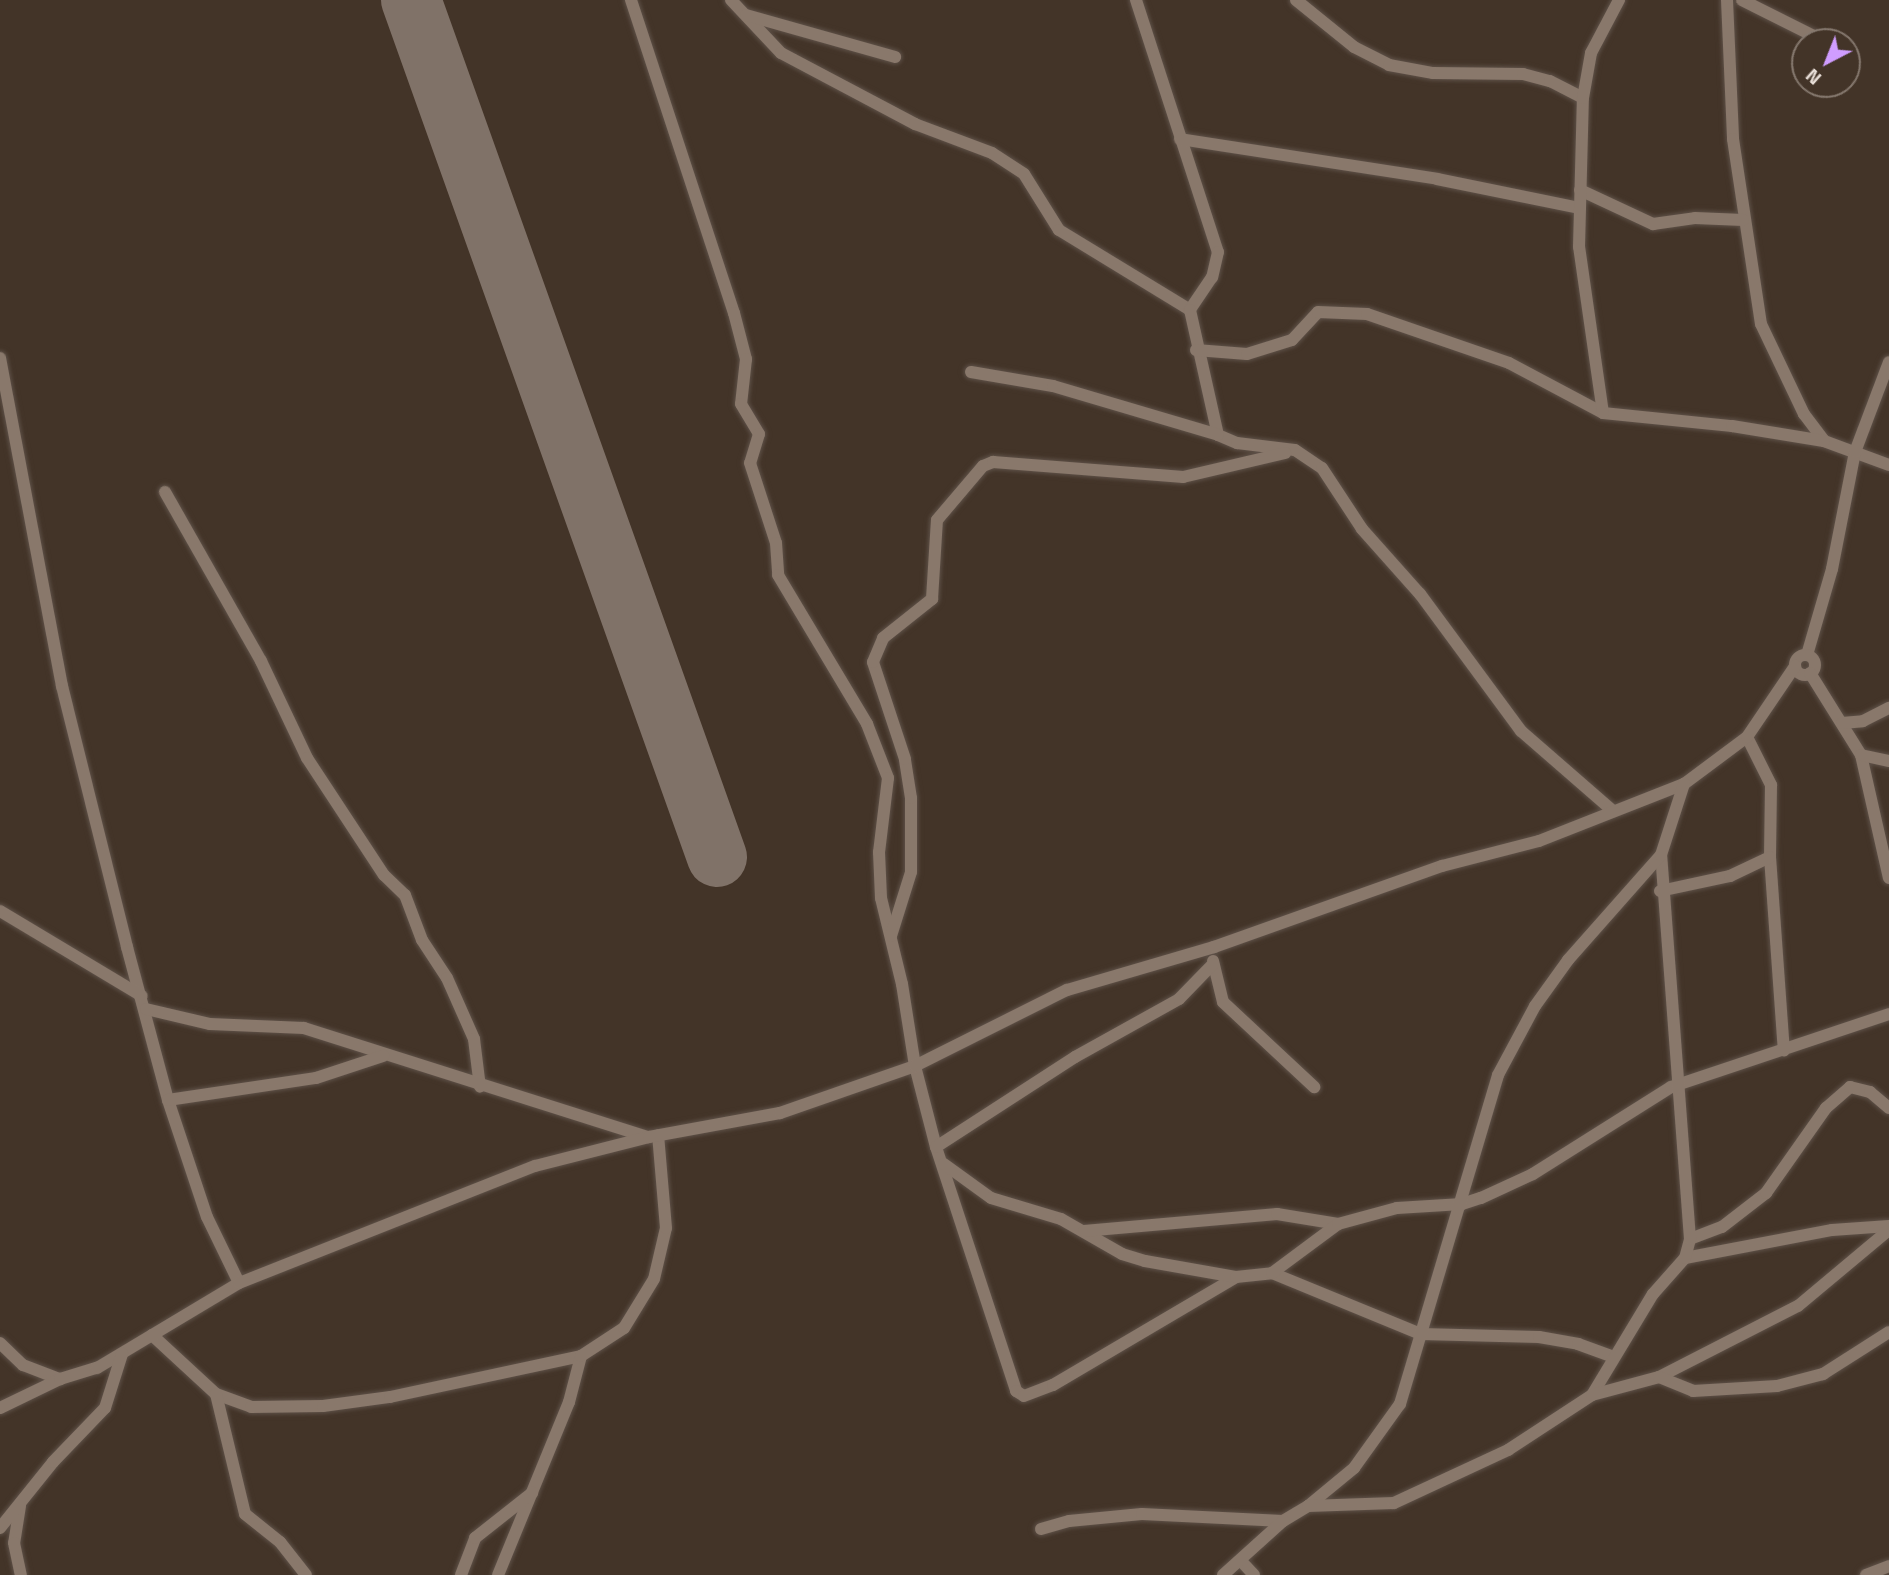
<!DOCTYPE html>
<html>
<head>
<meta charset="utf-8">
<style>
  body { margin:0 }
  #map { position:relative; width:1889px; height:1575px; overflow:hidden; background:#433428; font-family:"Titillium Web",sans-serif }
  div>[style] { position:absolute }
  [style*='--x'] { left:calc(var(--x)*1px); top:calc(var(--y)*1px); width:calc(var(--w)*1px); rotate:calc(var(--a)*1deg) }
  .runway>* { height:60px; margin:-30px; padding:0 30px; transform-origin:30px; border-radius:30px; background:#807268 }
  .roads { filter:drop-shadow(0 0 2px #5e5148) drop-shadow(0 0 2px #5e5148) }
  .minor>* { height:12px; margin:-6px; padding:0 6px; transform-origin:6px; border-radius:6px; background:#89786b }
  .minor>.ring { margin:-6px; padding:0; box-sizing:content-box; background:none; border:12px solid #89786b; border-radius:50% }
  span { translate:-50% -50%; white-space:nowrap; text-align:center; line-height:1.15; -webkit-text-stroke:6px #433428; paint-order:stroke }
  .north { position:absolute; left:1791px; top:28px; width:70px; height:70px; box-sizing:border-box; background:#433428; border:2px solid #85786e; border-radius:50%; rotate:222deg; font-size:19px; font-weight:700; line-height:28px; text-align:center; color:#e7ddd6 }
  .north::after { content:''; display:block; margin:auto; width:24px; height:32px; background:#d09dff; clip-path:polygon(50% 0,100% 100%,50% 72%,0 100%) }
</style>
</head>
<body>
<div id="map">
  <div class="runway">
    <i style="--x:411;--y:0;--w:910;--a:70.35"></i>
  </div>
  <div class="roads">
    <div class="minor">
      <i style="--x:631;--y:0;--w:330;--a:71.8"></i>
      <i style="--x:734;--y:313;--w:48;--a:75.4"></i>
      <i style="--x:746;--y:359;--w:45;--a:96.3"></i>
      <i style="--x:741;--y:404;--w:35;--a:59"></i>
      <i style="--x:759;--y:434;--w:30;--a:107"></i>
      <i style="--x:750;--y:463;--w:84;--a:72"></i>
      <i style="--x:776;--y:543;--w:32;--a:86"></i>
      <i style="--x:778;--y:575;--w:174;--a:59.1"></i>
      <i style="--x:867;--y:724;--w:58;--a:68.7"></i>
      <i style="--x:888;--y:778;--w:75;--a:96.9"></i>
      <i style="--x:879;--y:852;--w:46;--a:87.5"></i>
      <i style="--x:881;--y:898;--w:89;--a:76.3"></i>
      <i style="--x:902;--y:984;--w:83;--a:81"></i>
      <i style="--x:915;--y:1066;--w:84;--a:75.5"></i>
      <i style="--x:936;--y:1147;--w:257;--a:71.8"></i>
      <i style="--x:1016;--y:1391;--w:9;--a:32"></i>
      <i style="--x:1024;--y:1396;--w:31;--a:-21"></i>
      <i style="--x:1053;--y:1385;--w:212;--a:-30.5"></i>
      <i style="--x:731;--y:0;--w:73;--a:46.7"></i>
      <i style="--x:781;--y:53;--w:152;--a:27.9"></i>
      <i style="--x:915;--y:124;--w:82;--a:20.6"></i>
      <i style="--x:992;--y:153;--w:38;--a:33"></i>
      <i style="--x:1024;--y:174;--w:66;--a:58"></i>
      <i style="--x:1059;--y:230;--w:153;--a:31.4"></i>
      <i style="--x:1136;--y:0;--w:265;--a:72"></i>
      <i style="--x:1218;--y:252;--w:26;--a:103"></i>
      <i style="--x:1212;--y:277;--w:40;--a:124"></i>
      <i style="--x:1190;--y:310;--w:128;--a:77.4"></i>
      <i style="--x:1218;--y:435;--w:21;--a:23"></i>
      <i style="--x:1237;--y:443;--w:58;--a:6.9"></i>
      <i style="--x:1295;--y:450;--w:32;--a:34"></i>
      <i style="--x:1322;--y:468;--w:73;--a:56.7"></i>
      <i style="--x:1362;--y:529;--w:87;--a:48.3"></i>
      <i style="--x:1420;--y:594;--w:170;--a:53.6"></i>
      <i style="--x:1521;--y:731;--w:122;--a:41"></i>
      <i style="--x:1296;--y:0;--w:75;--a:39"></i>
      <i style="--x:1354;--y:47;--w:39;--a:27"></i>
      <i style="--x:1389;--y:65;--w:45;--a:10.3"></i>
      <i style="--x:1433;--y:73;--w:90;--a:0.6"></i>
      <i style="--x:1523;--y:74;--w:28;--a:15"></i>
      <i style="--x:1550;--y:81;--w:37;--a:27"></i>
      <i style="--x:1727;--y:0;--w:139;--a:87.5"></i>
      <i style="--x:1733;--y:139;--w:187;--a:81.4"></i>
      <i style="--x:1761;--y:324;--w:100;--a:64.5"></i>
      <i style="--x:1804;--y:414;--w:34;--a:53"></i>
      <i style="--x:1824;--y:441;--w:69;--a:20.3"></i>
      <i style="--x:1742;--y:0;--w:94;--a:26.6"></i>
      <i style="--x:746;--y:15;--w:155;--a:15.7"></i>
      <i style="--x:1180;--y:139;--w:260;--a:8.8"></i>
      <i style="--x:1437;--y:179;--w:146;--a:11.5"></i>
      <i style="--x:1580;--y:190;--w:81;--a:25"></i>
      <i style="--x:1653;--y:224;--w:42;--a:-8.1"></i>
      <i style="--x:1695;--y:218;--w:48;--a:2.4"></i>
      <i style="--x:1196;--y:350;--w:51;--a:4.5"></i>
      <i style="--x:1247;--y:354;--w:47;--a:-17.3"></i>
      <i style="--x:1292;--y:340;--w:38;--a:-47"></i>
      <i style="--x:1318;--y:312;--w:49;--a:2.3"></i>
      <i style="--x:1367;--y:314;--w:150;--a:19"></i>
      <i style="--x:1509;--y:363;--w:106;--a:28"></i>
      <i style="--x:1603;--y:413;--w:130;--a:5.8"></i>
      <i style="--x:1732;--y:426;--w:93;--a:9.3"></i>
      <i style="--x:0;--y:358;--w:334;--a:79.3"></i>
      <i style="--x:62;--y:686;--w:269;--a:76"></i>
      <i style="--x:127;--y:947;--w:158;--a:75"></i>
      <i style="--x:168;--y:1100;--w:123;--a:71.6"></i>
      <i style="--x:207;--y:1217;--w:73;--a:64.1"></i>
      <i style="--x:971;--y:372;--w:83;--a:9.7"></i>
      <i style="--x:1053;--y:386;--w:172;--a:16.5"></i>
      <i style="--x:1603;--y:413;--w:168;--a:-98.2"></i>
      <i style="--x:1579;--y:247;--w:149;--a:-88.5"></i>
      <i style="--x:1583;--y:98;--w:46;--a:-79.9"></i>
      <i style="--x:1591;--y:53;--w:60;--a:-62.2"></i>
      <i style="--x:165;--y:492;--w:194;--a:60.4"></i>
      <i style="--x:261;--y:661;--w:107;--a:64.6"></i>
      <i style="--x:307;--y:758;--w:140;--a:56.7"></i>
      <i style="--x:384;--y:875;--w:29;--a:44"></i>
      <i style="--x:405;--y:895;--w:48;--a:69.3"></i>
      <i style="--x:422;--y:940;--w:45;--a:56.7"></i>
      <i style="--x:447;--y:978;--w:67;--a:66.1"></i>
      <i style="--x:474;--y:1039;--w:48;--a:82.9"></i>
      <i style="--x:1807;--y:655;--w:90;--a:-73.8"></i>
      <i style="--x:1832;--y:569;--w:119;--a:-78.9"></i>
      <i style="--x:1855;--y:452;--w:96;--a:-69.3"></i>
      <i class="ring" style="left:1795px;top:655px;width:8px;height:8px"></i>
      <i style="--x:1810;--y:673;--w:97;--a:58.1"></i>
      <i style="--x:1861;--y:755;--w:126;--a:77.2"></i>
      <i style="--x:1842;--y:723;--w:21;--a:-5"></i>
      <i style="--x:1863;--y:721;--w:29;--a:-27"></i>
      <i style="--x:1747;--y:737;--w:54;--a:63.4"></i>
      <i style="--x:1771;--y:785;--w:72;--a:90.8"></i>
      <i style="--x:1770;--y:857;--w:194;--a:85.9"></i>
      <i style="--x:1861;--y:755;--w:29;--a:12"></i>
      <i style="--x:1660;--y:891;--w:72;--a:-12.1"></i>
      <i style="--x:1730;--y:876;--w:44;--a:-25.4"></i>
      <i style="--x:0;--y:911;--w:165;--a:30.9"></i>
      <i style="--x:891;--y:936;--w:67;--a:-72.6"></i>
      <i style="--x:911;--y:872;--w:74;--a:-90"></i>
      <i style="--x:911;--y:798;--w:39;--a:-99"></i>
      <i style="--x:905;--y:759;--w:102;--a:-108.3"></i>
      <i style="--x:873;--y:662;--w:26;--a:-67"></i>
      <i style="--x:883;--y:638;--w:63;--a:-38.5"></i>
      <i style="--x:932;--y:599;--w:79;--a:-86.4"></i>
      <i style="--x:937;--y:520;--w:71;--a:-49.6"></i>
      <i style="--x:983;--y:466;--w:11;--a:-22"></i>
      <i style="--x:993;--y:462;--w:191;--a:4.5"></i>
      <i style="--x:1183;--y:477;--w:105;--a:-13.2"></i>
      <i style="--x:1213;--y:961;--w:42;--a:76.3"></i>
      <i style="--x:1223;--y:1002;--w:125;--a:43"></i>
      <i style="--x:146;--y:1009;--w:66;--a:13.2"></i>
      <i style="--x:210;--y:1024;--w:94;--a:2.4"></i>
      <i style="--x:304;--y:1028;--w:361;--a:17.6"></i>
      <i style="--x:168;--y:1100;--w:150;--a:-8.5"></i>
      <i style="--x:316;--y:1078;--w:71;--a:-18.2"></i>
      <i style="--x:936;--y:1147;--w:166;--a:-32.9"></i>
      <i style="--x:1075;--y:1057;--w:119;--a:-29.1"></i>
      <i style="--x:1179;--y:999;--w:49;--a:-45.8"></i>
      <i style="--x:944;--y:1164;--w:58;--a:35.9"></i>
      <i style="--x:991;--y:1198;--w:73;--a:16.7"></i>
      <i style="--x:1061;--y:1219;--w:70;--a:29.8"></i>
      <i style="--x:1122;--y:1254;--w:24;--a:17"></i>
      <i style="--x:1145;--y:1261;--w:92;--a:10"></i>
      <i style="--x:1236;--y:1277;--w:36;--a:-6"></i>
      <i style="--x:1272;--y:1273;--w:161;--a:22.3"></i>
      <i style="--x:1421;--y:1334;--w:118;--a:1.5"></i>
      <i style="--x:1539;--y:1337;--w:40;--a:10"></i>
      <i style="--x:1578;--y:1344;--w:38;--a:20"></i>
      <i style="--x:1084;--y:1231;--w:194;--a:-5"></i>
      <i style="--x:1277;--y:1214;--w:62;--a:9.3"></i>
      <i style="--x:1690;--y:1239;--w:34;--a:-21"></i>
      <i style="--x:1722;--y:1227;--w:56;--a:-37.7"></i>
      <i style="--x:1766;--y:1193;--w:104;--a:-54.8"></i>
      <i style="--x:1826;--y:1108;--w:32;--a:-41"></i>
      <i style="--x:1850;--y:1087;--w:21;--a:14"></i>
      <i style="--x:1870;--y:1092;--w:25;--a:40"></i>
      <i style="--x:1685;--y:1258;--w:150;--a:-10.8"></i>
      <i style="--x:1832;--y:1230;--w:57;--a:-4"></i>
      <i style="--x:1272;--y:1273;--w:82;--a:-36.6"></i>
      <i style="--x:1338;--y:1224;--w:61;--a:-15.2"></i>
      <i style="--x:1397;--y:1208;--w:65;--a:-3.5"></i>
      <i style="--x:1462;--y:1204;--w:20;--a:-18"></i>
      <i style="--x:1481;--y:1198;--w:57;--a:-24.8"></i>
      <i style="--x:1533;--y:1174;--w:163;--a:-32.2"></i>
      <i style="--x:1671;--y:1087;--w:230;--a:-18.5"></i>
      <i style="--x:152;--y:1335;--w:87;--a:42.7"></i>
      <i style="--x:216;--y:1394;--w:37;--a:20"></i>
      <i style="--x:251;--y:1407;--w:72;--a:-0.8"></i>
      <i style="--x:323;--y:1406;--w:68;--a:-7.7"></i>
      <i style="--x:390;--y:1397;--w:195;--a:-12.1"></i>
      <i style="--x:581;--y:1356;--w:48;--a:104.6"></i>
      <i style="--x:569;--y:1402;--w:187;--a:112.3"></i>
      <i style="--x:0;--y:1343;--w:32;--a:44"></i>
      <i style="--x:23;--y:1365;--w:40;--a:21"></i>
      <i style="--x:581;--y:1356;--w:51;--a:-33.1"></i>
      <i style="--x:624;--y:1328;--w:57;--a:-58.5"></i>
      <i style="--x:654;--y:1279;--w:52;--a:-76.8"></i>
      <i style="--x:666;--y:1228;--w:93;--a:-94.9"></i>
      <i style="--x:1659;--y:1377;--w:156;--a:-27.1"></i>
      <i style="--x:1798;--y:1306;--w:119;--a:-39.9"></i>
      <i style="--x:216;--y:1394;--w:123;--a:76.4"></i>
      <i style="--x:245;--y:1514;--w:45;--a:38.7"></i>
      <i style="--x:280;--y:1542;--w:42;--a:51.8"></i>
      <i style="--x:1592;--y:1395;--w:118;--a:-58.9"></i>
      <i style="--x:1653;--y:1294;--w:48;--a:-48.4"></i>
      <i style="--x:1685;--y:1258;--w:20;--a:-75"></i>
      <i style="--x:1690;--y:1239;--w:385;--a:-94.3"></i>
      <i style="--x:0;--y:1408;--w:67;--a:-25.8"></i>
      <i style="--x:60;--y:1379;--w:39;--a:-17"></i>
      <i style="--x:97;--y:1368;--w:165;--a:-30.9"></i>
      <i style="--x:239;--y:1283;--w:318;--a:-21.6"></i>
      <i style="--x:535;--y:1166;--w:118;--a:-14.3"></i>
      <i style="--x:649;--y:1137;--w:133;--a:-10.4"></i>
      <i style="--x:780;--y:1113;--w:143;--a:-19.2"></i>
      <i style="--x:915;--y:1066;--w:170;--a:-26.6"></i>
      <i style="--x:1067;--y:990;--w:153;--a:-16.3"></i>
      <i style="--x:1214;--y:947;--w:242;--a:-19.6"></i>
      <i style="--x:1442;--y:866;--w:100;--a:-14.5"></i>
      <i style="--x:1539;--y:841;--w:156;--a:-21.5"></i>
      <i style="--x:1684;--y:784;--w:79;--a:-36.7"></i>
      <i style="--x:1747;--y:737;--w:86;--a:-55.9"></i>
      <i style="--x:20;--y:1506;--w:37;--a:99"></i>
      <i style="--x:14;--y:1543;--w:33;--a:78"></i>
      <i style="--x:1308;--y:1506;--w:60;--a:-39.6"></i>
      <i style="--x:1354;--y:1468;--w:79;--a:-54.3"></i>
      <i style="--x:1400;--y:1404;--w:343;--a:-73.4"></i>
      <i style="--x:1498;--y:1075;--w:78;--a:-61.8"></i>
      <i style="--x:1535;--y:1006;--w:57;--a:-54.3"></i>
      <i style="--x:1568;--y:960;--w:140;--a:-48.5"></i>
      <i style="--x:1661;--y:855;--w:75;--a:-72.1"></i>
      <i style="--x:0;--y:1528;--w:85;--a:-51.2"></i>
      <i style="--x:53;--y:1462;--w:75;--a:-46.1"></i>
      <i style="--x:105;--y:1408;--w:57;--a:-72.5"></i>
      <i style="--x:1041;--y:1529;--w:29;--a:-16"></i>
      <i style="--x:1069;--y:1521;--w:73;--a:-5.5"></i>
      <i style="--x:1142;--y:1514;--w:141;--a:2.8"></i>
      <i style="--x:1283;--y:1521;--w:29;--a:-31"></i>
      <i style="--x:1308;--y:1506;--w:86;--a:-2"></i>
      <i style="--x:1394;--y:1503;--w:126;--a:-24.9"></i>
      <i style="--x:1508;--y:1450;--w:100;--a:-33.2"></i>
      <i style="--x:1592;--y:1395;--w:69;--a:-15"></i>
      <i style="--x:1659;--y:1377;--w:37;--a:22"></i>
      <i style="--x:1693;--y:1391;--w:84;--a:-3.4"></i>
      <i style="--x:1777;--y:1386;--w:48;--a:-14.6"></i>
      <i style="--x:1823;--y:1374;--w:78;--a:-32.5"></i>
      <i style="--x:1241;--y:1561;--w:19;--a:47"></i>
      <i style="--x:461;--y:1575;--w:40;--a:-69"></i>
      <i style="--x:475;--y:1538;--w:73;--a:-38.3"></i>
      <i style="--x:1223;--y:1575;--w:81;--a:-42"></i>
      <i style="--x:1866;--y:1575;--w:25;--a:-21"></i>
    </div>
  </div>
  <div class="north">N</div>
</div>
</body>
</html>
